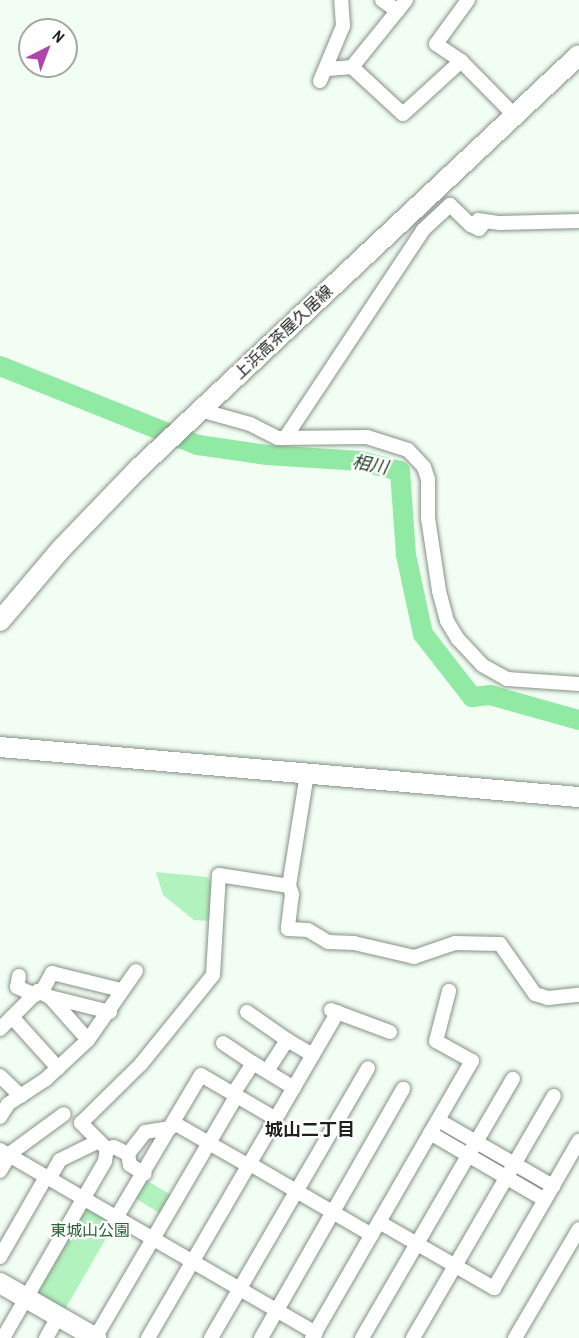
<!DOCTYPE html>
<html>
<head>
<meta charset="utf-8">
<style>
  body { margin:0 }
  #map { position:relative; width:579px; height:1338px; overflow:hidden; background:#f2fef3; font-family:"Archivo Narrow","Noto Sans JP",sans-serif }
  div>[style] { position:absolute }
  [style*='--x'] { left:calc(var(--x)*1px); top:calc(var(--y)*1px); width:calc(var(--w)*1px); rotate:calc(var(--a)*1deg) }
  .green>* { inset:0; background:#b2f2be }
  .river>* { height:20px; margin:-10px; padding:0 10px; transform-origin:10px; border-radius:10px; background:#91eaa4 }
  .roads { filter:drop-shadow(0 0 2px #869187) drop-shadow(0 0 2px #869187) }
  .street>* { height:14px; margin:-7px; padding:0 7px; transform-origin:7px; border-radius:7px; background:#fff }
  .secondary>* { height:20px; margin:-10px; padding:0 10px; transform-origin:10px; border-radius:10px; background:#fff }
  span { translate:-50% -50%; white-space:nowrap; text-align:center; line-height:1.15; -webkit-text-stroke:4.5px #fff; paint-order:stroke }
  .street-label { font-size:16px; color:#1e221e }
  .park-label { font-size:16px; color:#276437 }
  .water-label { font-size:18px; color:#173c21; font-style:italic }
  .neighbourhood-label { font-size:18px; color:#1e221e; font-weight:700 }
  .north { position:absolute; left:18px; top:18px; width:60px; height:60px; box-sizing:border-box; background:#fff; border:2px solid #a5a7a5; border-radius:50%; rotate:42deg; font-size:16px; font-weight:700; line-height:24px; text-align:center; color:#1e221e }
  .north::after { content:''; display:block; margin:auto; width:21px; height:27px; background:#ae46a9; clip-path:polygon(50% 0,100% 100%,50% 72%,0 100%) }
</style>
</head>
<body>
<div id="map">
  <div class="green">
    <i style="clip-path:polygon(156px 872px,207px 877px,214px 885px,210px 921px,194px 920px,163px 895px)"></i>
    <i style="clip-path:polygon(146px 1180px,171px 1195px,163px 1215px,133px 1197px)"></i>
    <i style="clip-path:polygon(86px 1205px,115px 1223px,64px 1311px,38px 1293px,37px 1287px)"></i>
  </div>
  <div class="river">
    <i style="--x:0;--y:366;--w:213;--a:21.8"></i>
    <i style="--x:198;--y:445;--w:70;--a:8.2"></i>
    <i style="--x:267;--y:455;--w:94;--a:3.7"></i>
    <i style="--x:361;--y:461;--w:40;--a:14.4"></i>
    <i style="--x:400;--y:471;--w:84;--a:85.9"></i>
    <i style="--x:406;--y:555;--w:81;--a:77.9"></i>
    <i style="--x:423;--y:634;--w:80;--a:52.1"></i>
    <i style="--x:472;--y:697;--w:18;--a:-6"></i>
    <i style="--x:490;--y:695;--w:92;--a:15.7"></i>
  </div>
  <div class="roads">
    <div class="street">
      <i style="--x:382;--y:0;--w:19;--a:35"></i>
      <i style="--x:468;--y:0;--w:54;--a:126"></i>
      <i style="--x:436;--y:44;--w:30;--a:34"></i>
      <i style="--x:461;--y:61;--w:77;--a:45.5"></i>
      <i style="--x:352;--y:67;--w:69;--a:42.7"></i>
      <i style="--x:403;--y:114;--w:79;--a:-42.4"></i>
      <i style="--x:328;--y:69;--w:24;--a:-5"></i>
      <i style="--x:352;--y:67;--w:86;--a:-51.1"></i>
      <i style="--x:320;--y:81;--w:60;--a:-67.3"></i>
      <i style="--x:343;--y:26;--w:26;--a:-94"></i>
      <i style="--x:478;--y:220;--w:22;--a:8"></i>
      <i style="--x:500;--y:223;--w:79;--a:-1.5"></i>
      <i style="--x:200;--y:410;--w:52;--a:15.6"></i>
      <i style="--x:250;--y:424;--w:31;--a:27"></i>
      <i style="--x:278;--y:438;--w:89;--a:-0.6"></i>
      <i style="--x:367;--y:437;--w:43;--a:17.6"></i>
      <i style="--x:408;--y:450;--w:23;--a:47"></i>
      <i style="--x:424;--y:467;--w:13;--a:72"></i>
      <i style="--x:428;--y:479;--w:39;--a:90"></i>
      <i style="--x:428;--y:518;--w:74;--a:81.4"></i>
      <i style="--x:439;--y:591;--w:31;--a:75"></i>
      <i style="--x:447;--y:621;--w:21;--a:59"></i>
      <i style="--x:458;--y:639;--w:35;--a:47"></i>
      <i style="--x:482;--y:665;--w:29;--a:29"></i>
      <i style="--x:507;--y:679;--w:72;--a:4"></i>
      <i style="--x:287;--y:435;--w:246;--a:-56.4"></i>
      <i style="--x:423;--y:230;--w:37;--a:-43"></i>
      <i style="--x:450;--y:205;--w:29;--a:44"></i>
      <i style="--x:471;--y:225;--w:9;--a:27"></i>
      <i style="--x:479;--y:229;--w:8;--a:-50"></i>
      <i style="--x:289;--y:886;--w:9;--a:69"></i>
      <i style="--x:292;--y:894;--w:35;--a:97"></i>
      <i style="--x:288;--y:929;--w:20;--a:3"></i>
      <i style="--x:308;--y:930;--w:23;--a:31"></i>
      <i style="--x:328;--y:942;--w:26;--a:2"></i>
      <i style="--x:354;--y:943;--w:62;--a:13.1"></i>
      <i style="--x:414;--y:957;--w:43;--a:-18.9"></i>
      <i style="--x:455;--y:943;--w:45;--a:1.3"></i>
      <i style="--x:500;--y:944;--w:61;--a:55"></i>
      <i style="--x:535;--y:994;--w:14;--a:17"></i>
      <i style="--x:548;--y:998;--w:31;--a:-6"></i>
      <i style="--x:19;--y:976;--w:11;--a:100"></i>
      <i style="--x:17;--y:987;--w:20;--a:24"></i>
      <i style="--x:41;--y:993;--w:23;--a:-61"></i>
      <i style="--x:52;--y:973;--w:71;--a:13.8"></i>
      <i style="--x:50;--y:997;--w:62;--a:14"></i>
      <i style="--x:331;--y:1010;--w:63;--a:20.4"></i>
      <i style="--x:247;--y:1012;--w:49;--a:35"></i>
      <i style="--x:12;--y:1017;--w:69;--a:48"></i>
      <i style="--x:0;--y:1029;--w:54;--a:-45"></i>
      <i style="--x:38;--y:991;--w:13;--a:27"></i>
      <i style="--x:50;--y:997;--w:57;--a:48.5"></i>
      <i style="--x:223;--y:1043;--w:36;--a:34"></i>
      <i style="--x:267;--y:1071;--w:37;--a:-57"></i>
      <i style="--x:287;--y:1040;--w:30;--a:30"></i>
      <i style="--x:0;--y:1076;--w:29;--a:44"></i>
      <i style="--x:233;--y:1094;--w:37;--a:-57"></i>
      <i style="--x:253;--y:1063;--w:48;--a:31.4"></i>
      <i style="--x:0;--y:1117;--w:15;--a:-58"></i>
      <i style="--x:8;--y:1104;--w:45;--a:-33.3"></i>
      <i style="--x:46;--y:1079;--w:57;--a:-42.9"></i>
      <i style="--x:88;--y:1040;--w:84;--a:-55.2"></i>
      <i style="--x:438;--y:1120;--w:133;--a:29.9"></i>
      <i style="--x:174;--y:1123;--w:86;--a:29.8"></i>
      <i style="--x:430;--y:1133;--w:133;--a:30.2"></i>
      <i style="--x:107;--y:1149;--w:7;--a:-16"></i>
      <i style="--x:114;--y:1147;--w:16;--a:27"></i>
      <i style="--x:128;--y:1154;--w:11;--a:80"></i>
      <i style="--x:130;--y:1165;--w:17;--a:31"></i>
      <i style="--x:0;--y:1150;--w:365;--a:30.1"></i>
      <i style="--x:128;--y:1154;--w:28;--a:-52"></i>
      <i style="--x:145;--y:1132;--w:26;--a:-9"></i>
      <i style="--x:8;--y:1155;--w:69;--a:-36.2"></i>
      <i style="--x:250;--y:1164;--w:141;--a:30.2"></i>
      <i style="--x:0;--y:1171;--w:17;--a:-59"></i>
      <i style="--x:49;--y:1179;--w:22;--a:-60"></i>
      <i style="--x:60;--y:1160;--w:43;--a:-26"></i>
      <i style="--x:116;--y:1218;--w:166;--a:-59.3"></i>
      <i style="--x:201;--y:1075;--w:87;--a:30.4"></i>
      <i style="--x:379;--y:1222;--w:133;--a:29.9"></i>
      <i style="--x:494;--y:1288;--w:170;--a:-60"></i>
      <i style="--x:0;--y:1257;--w:92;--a:-60.1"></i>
      <i style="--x:3;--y:1338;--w:204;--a:-60"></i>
      <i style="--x:105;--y:1161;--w:12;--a:-81"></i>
      <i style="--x:107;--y:1149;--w:37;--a:-135"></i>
      <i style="--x:81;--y:1123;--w:84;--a:-44.5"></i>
      <i style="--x:141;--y:1064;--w:114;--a:-51"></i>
      <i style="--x:213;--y:975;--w:100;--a:-86.6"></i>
      <i style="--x:219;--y:875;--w:71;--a:8.9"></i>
      <i style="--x:289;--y:886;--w:113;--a:-80.9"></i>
      <i style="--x:46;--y:1338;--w:24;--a:-60"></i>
      <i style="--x:95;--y:1338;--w:279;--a:-59.7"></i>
      <i style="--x:148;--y:1338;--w:377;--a:-59.8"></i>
      <i style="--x:211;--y:1338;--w:312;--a:-59.8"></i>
      <i style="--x:261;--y:1338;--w:287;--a:-60.3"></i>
      <i style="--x:312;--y:1338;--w:320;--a:-60"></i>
      <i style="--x:472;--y:1061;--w:41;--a:-150.9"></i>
      <i style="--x:436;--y:1041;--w:52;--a:-75.4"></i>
      <i style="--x:362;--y:1338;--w:300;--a:-59.8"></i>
      <i style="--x:413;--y:1338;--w:280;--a:-59.8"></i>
      <i style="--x:515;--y:1338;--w:126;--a:-59.6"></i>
    </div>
    <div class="secondary">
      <i style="--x:0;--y:621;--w:96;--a:-49.7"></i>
      <i style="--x:62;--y:548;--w:111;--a:-46.1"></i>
      <i style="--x:139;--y:468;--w:603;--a:-43.19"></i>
      <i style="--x:0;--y:747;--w:581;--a:4.94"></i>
      <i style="--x:0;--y:1283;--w:111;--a:29.8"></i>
    </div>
  </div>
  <div class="street-label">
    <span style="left:283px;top:332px;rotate:-43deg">上浜高茶屋久居線</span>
  </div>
  <div class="park-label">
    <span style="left:90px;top:1230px">東城山公園</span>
  </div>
  <div class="water-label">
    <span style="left:370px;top:465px;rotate:11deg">相川</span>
  </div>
  <div class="neighbourhood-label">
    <span style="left:310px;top:1130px">城山二丁目</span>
  </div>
  <div class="north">N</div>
</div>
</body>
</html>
